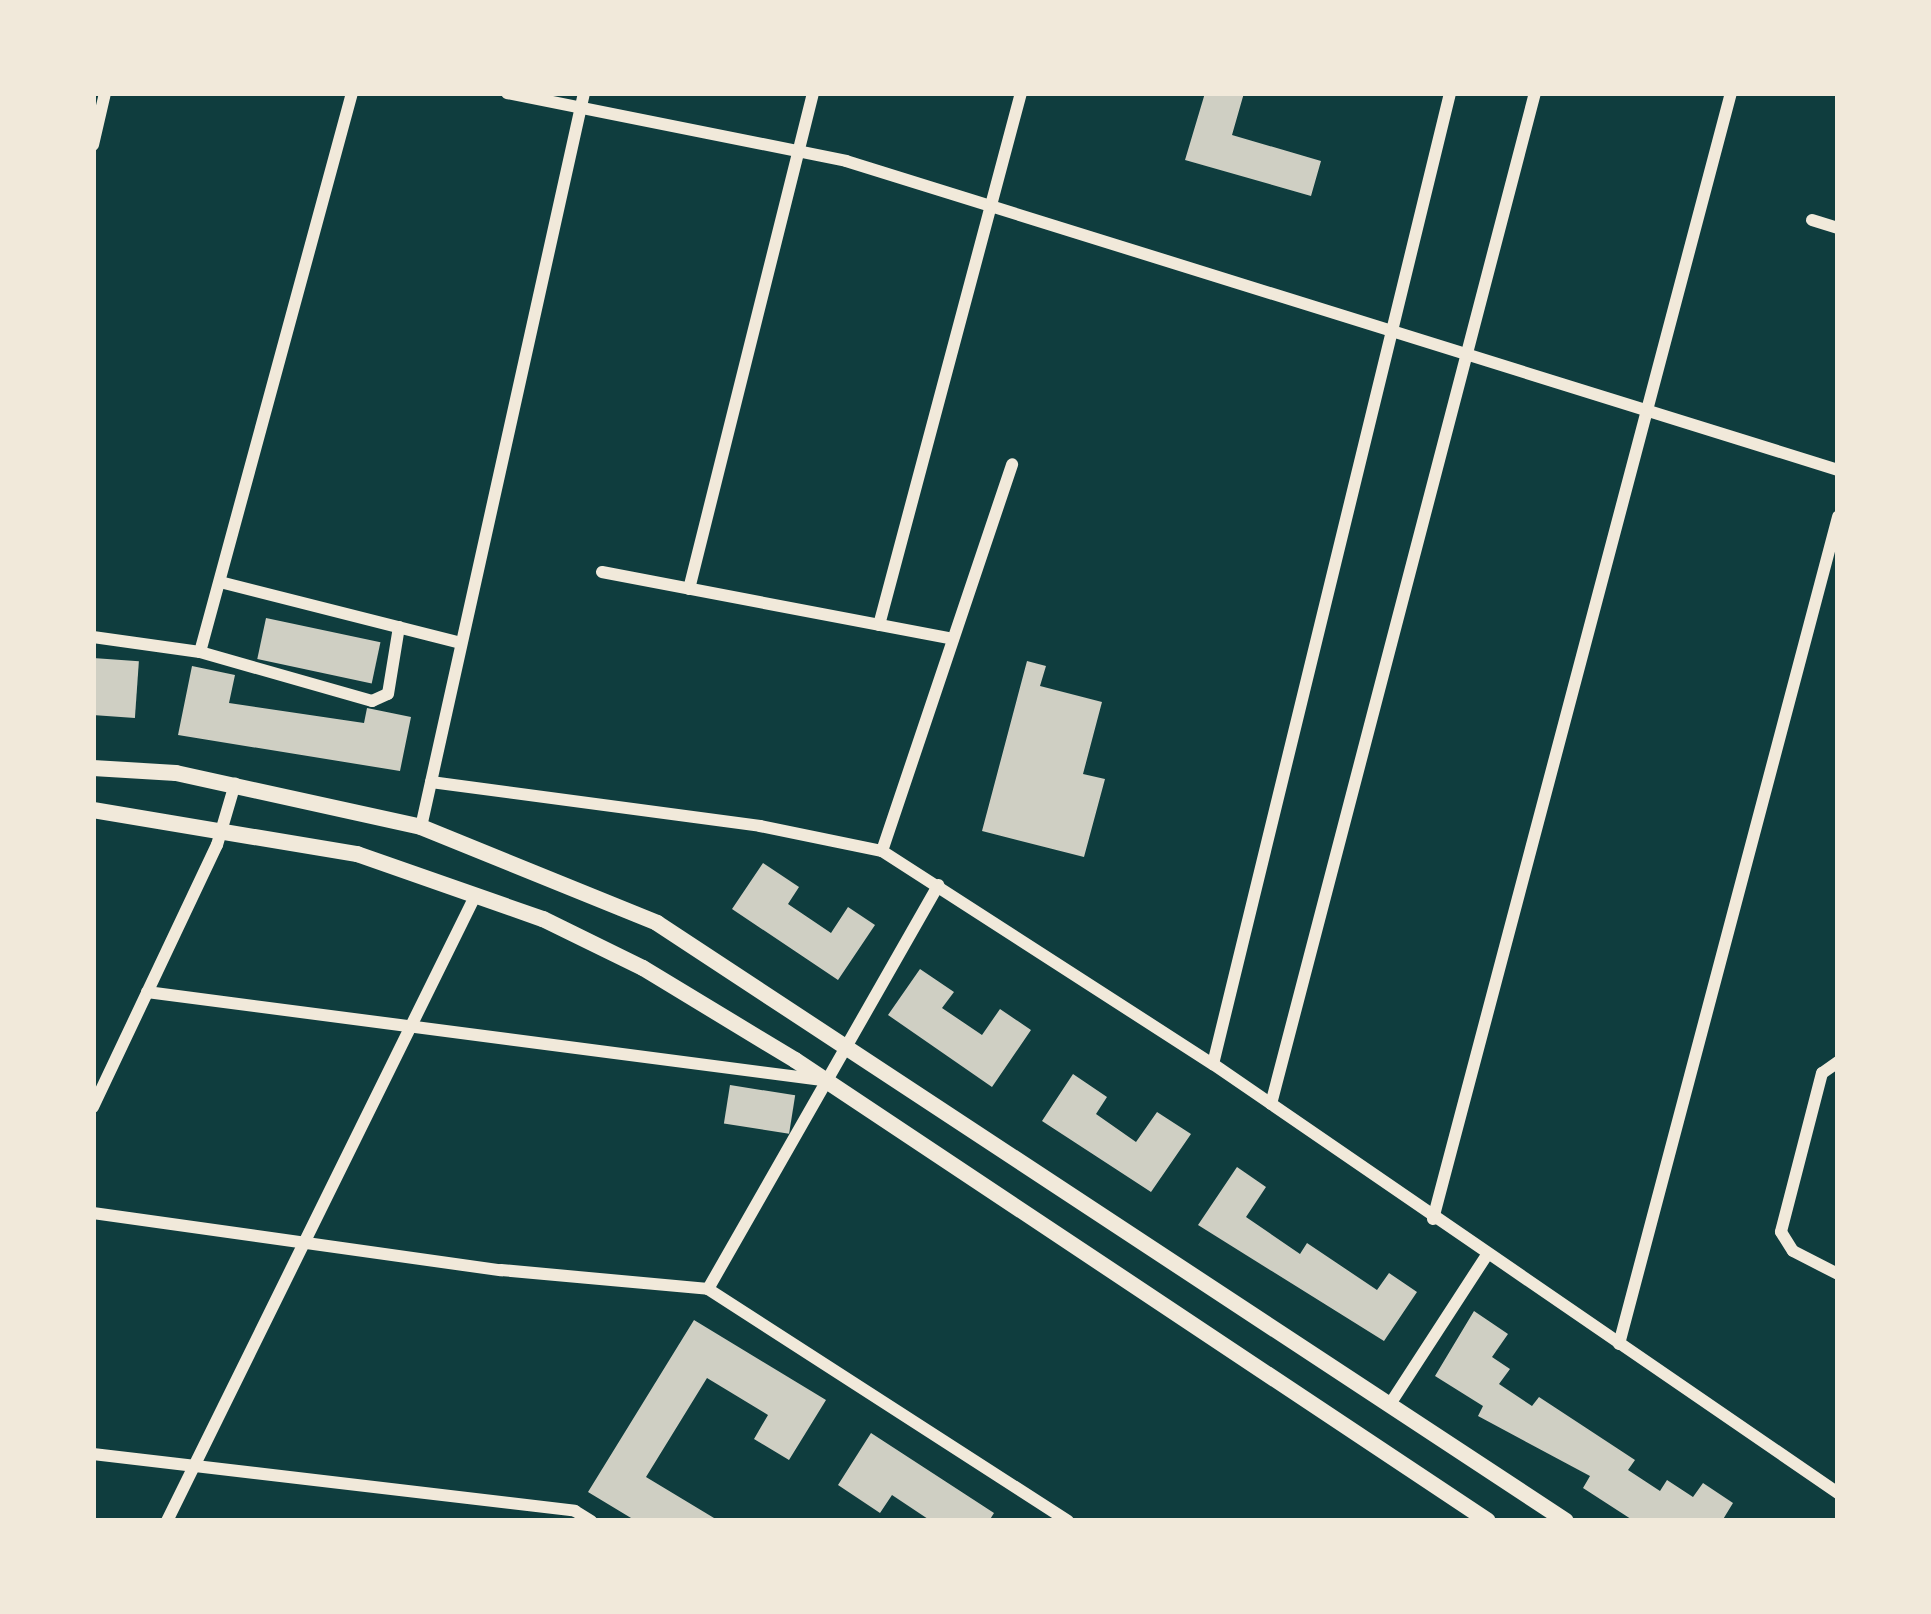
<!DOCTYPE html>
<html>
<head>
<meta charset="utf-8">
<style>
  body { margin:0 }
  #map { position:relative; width:1931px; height:1614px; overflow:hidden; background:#0f3d3e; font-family:Arial,sans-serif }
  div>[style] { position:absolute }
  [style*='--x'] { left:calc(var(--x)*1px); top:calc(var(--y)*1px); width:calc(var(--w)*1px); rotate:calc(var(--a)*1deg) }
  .building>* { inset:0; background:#cfcfc3; transform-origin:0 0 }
  .minor>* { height:12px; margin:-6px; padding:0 6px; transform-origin:6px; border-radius:6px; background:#f1e9da }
  .secondary>* { height:16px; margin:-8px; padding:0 8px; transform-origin:8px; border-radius:8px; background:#f1e9da }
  span { translate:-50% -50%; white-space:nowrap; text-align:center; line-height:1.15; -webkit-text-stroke:10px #f1e9da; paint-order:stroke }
  .frame { position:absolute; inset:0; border:96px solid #f1e9da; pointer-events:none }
</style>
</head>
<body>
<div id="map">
  <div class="building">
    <i style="clip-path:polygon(1205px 93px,1244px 93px,1232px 135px,1321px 161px,1311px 196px,1185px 160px)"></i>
    <i style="left:266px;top:618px;width:117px;height:42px;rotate:12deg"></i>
    <i style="left:93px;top:658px;width:46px;height:57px;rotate:4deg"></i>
    <i style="clip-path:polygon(1027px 661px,1046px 666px,1040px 686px,1102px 702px,1083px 774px,1105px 779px,1084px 857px,982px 831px)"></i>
    <i style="clip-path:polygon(192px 666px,235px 675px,229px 703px,364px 723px,367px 708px,411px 717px,400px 771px,178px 735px)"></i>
    <i style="clip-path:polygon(763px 863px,799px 887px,788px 904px,831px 933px,848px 907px,875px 925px,838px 980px,732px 909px)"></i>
    <i style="clip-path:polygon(920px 969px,954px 992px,942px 1008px,982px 1035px,1000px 1009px,1031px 1030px,992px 1087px,888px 1015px)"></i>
    <i style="clip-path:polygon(1073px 1074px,1107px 1097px,1096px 1114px,1136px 1142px,1157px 1112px,1191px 1134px,1151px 1192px,1042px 1121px)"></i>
    <i style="left:730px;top:1085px;width:66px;height:39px;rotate:9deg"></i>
    <i style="clip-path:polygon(1237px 1167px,1266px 1187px,1246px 1217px,1300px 1254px,1307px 1243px,1377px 1290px,1389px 1273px,1417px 1292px,1384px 1341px,1198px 1225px)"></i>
    <i style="clip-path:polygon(1474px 1311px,1508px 1334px,1492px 1357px,1510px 1369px,1499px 1384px,1532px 1406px,1539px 1397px,1635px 1460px,1628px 1470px,1660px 1491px,1667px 1480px,1693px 1497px,1703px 1483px,1733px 1503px,1722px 1521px,1634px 1521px,1583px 1488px,1590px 1476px,1478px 1416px,1483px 1406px,1435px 1376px)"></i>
    <i style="clip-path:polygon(694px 1320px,826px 1400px,789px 1460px,754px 1439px,768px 1415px,707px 1378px,646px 1477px,719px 1521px,636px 1521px,588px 1492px)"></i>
    <i style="clip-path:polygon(871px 1433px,994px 1513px,989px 1521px,931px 1521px,892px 1495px,880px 1513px,838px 1485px)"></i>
  </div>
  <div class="minor">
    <i style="--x:507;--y:93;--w:346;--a:11.3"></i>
    <i style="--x:846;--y:161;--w:1039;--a:17.3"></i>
    <i style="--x:93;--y:145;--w:53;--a:-77"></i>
    <i style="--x:1812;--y:220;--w:27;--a:17"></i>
    <i style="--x:602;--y:572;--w:352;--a:10.8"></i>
    <i style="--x:220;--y:582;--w:244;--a:14.2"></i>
    <i style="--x:689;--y:589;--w:511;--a:-75.96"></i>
    <i style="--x:879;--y:625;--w:551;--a:-75.06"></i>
    <i style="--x:93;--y:637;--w:108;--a:8"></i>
    <i style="--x:200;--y:652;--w:179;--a:15.9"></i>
    <i style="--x:372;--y:701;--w:17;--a:-24"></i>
    <i style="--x:388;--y:694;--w:68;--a:-80.7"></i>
    <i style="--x:200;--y:652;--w:579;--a:-74.79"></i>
    <i style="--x:431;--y:782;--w:332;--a:7.6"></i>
    <i style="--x:760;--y:826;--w:125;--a:11.6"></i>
    <i style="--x:882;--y:851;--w:394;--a:32.8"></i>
    <i style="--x:1213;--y:1064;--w:758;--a:34.47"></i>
    <i style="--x:421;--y:827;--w:752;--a:-77.48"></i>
    <i style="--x:882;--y:851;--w:408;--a:-71.4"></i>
    <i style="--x:147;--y:992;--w:681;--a:7.43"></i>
    <i style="--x:1838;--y:1062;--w:19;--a:145"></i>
    <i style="--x:1822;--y:1073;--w:164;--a:104.5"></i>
    <i style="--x:1781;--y:1232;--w:22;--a:58"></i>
    <i style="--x:1793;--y:1251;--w:51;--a:27.1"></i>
    <i style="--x:1213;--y:1064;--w:1000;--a:-76.28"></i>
    <i style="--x:1271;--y:1104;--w:1045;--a:-75.37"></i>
    <i style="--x:93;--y:1107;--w:290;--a:-64.7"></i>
    <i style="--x:217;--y:845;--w:64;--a:-73.6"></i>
    <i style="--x:93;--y:1213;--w:412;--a:8"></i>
    <i style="--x:501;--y:1270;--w:208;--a:5.2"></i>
    <i style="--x:708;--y:1289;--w:428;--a:32.8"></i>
    <i style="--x:1433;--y:1219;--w:1165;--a:-75.18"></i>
    <i style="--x:708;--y:1289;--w:465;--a:-60.3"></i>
    <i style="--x:1619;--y:1344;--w:856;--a:-75.17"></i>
    <i style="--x:1392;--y:1401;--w:173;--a:-57"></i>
    <i style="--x:93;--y:1454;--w:485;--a:6.7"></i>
    <i style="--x:575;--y:1511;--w:19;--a:32"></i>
    <i style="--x:167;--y:1521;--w:699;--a:-63.76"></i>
  </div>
  <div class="secondary">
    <i style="--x:93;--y:768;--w:83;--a:3.4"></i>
    <i style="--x:176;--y:773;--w:251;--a:12.4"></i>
    <i style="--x:421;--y:827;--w:255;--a:22.1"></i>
    <i style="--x:657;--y:923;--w:1088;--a:33.34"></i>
    <i style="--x:93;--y:810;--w:268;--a:9.5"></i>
    <i style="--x:357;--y:854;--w:197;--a:19.3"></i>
    <i style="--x:543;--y:919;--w:111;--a:26.1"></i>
    <i style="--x:643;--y:968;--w:178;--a:31.2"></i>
    <i style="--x:795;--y:1060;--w:832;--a:33.63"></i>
  </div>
  <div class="frame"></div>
</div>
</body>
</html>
